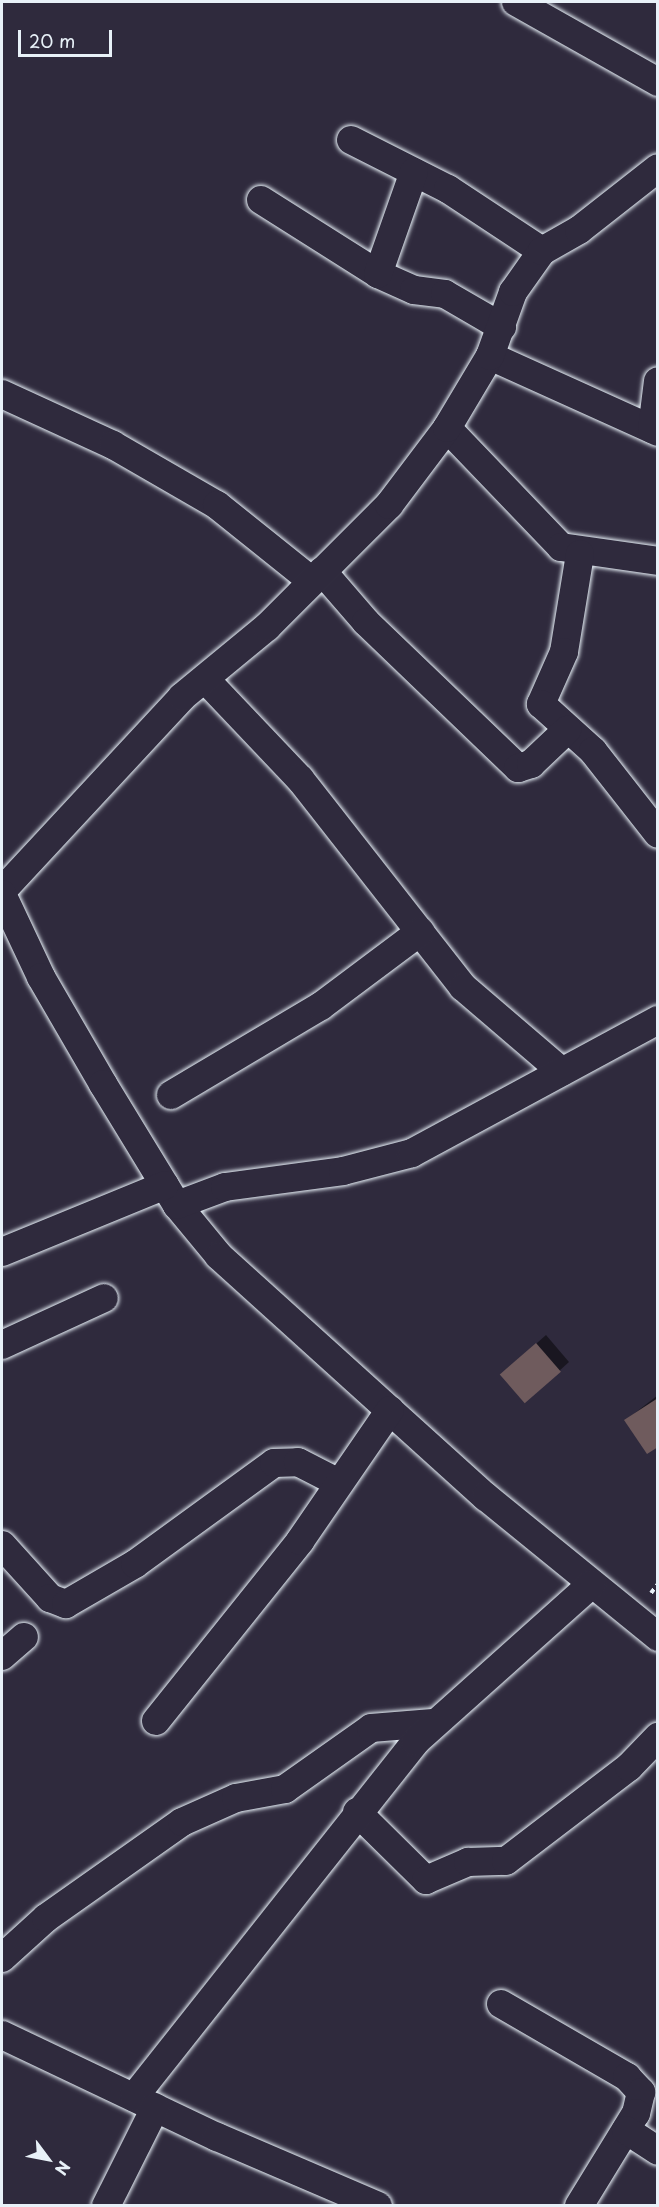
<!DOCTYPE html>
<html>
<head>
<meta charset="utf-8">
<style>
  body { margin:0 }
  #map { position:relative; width:659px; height:2207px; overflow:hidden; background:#2f2a3d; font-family:"Playpen Sans",sans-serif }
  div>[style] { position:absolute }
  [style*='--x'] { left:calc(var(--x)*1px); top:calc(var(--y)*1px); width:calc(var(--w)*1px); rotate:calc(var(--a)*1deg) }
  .shadow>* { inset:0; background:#0007 }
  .building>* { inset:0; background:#6f5b5d; transform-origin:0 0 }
  .path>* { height:4px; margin-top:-2px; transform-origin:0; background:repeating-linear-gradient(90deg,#e8f1f8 0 4.5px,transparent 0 9px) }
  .roads { filter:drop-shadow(0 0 2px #e8f1f8) drop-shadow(0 0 2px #e8f1f8) }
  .street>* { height:28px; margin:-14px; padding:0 14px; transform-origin:14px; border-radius:14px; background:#2f2a3d }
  span { translate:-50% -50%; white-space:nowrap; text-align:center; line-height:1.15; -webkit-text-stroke:4.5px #2f2a3d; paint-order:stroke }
  .frame { position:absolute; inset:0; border:3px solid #e8f1f8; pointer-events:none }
  .north { position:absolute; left:18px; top:2129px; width:60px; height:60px; -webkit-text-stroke:4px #2f2a3d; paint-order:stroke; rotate:122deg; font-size:16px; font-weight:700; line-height:24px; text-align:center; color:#e8f1f8 }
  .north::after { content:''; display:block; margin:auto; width:21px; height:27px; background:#e8f1f8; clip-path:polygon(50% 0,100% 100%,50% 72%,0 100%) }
  .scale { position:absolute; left:18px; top:30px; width:94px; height:27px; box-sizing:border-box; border:3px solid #e8f1f8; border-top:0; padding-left:8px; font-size:18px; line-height:21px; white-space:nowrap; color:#e8f1f8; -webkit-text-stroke:4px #2f2a3d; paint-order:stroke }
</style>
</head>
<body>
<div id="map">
  <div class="shadow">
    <i style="clip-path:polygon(546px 1335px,569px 1362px,526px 1401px,511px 1366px)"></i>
    <i style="clip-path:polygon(658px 1395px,658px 1445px,626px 1420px)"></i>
  </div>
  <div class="building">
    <i style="left:536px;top:1343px;width:38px;height:48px;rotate:49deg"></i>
    <i style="clip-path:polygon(658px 1398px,658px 1447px,647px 1454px,624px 1420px)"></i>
  </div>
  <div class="path">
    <i style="--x:651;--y:1593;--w:11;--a:-52"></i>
  </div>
  <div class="roads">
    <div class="street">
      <i style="--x:516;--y:2;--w:163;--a:29.4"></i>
      <i style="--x:351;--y:140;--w:109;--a:26.8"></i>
      <i style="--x:448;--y:189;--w:113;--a:33.4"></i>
      <i style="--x:261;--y:200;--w:138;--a:32.3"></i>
      <i style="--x:378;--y:274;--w:39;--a:24"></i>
      <i style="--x:414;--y:290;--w:31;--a:7"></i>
      <i style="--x:445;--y:294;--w:66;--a:30.1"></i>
      <i style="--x:378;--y:274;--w:108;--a:-70.6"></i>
      <i style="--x:490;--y:356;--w:184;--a:24.3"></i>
      <i style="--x:2;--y:394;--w:122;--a:24.7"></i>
      <i style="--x:113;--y:445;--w:120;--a:30"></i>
      <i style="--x:217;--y:505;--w:122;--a:38.7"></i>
      <i style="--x:447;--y:428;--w:165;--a:46.2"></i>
      <i style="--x:561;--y:547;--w:98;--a:8.2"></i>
      <i style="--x:652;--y:429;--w:48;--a:-82.9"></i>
      <i style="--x:580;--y:554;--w:99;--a:99.3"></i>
      <i style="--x:564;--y:652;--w:57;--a:113.9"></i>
      <i style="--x:541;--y:704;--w:70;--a:42.1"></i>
      <i style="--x:593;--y:751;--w:105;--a:51.9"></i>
      <i style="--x:322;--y:571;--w:67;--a:49.2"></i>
      <i style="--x:366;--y:622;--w:211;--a:43.8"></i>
      <i style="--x:518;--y:768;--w:14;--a:-17"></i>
      <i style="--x:531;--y:764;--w:50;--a:-43.4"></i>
      <i style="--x:205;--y:679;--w:138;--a:46.5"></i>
      <i style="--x:300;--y:779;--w:264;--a:51.9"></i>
      <i style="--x:463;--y:987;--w:130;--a:40.6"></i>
      <i style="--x:2;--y:891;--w:265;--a:-47.1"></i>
      <i style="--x:182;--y:697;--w:110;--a:-39.5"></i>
      <i style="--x:267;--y:627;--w:173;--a:-45"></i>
      <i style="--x:389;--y:505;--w:96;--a:-53"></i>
      <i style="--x:447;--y:428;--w:84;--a:-59.2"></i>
      <i style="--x:490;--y:356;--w:68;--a:-70.2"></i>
      <i style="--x:513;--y:292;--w:50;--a:-54.7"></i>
      <i style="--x:542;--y:251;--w:43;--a:-29.6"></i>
      <i style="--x:579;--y:230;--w:100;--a:-38.1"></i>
      <i style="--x:2;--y:894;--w:92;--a:64.8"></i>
      <i style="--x:41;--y:977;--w:124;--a:59.9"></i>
      <i style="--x:103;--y:1084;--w:142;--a:58.6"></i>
      <i style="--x:177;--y:1205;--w:66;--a:50.5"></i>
      <i style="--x:219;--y:1256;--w:360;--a:42.1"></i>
      <i style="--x:486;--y:1497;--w:222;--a:39.1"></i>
      <i style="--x:171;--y:1095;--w:174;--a:-30.7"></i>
      <i style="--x:321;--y:1006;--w:124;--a:-36.8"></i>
      <i style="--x:177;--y:1205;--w:51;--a:-20.6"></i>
      <i style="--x:225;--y:1187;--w:119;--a:-7.7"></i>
      <i style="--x:343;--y:1171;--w:71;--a:-14.6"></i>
      <i style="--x:412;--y:1153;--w:280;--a:-28.4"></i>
      <i style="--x:2;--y:1252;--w:176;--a:-22.3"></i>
      <i style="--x:2;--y:1345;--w:112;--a:-24.7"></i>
      <i style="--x:2;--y:1545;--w:72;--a:47.8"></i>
      <i style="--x:50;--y:1598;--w:17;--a:21"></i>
      <i style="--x:66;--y:1604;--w:80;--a:-30.1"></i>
      <i style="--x:135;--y:1564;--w:172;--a:-36"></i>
      <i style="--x:274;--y:1463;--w:24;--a:-2"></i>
      <i style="--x:298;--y:1462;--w:46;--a:27.1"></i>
      <i style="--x:2;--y:1656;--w:29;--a:-41"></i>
      <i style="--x:156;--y:1721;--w:231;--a:-51.3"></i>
      <i style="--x:300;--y:1541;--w:159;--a:-55.5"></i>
      <i style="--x:357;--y:1812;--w:97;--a:44.6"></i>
      <i style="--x:426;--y:1880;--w:46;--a:-23.2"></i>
      <i style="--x:468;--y:1862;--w:38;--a:-2"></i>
      <i style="--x:506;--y:1861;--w:155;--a:-37.4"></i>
      <i style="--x:629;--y:1767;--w:42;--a:-46"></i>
      <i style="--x:2;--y:1958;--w:59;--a:-42.3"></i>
      <i style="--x:46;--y:1918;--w:166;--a:-35.2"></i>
      <i style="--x:182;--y:1822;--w:59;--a:-24"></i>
      <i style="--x:236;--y:1798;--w:50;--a:-10.4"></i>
      <i style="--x:285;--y:1789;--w:105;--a:-35.3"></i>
      <i style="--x:371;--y:1728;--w:62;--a:-4.6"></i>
      <i style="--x:501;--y:2004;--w:146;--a:30.1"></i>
      <i style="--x:627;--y:2077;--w:21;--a:47"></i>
      <i style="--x:641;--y:2092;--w:22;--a:103"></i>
      <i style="--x:636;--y:2113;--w:109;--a:121.5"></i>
      <i style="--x:2;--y:2035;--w:238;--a:25.4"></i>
      <i style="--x:217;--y:2137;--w:175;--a:23.2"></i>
      <i style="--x:134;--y:2097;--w:453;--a:-51.6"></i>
      <i style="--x:415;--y:1742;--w:237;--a:-41.8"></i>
      <i style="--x:626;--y:2130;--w:38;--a:33"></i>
      <i style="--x:106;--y:2206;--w:110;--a:-63.4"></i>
    </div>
  </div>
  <div class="frame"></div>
  <div class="north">N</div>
  <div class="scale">20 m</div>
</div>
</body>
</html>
